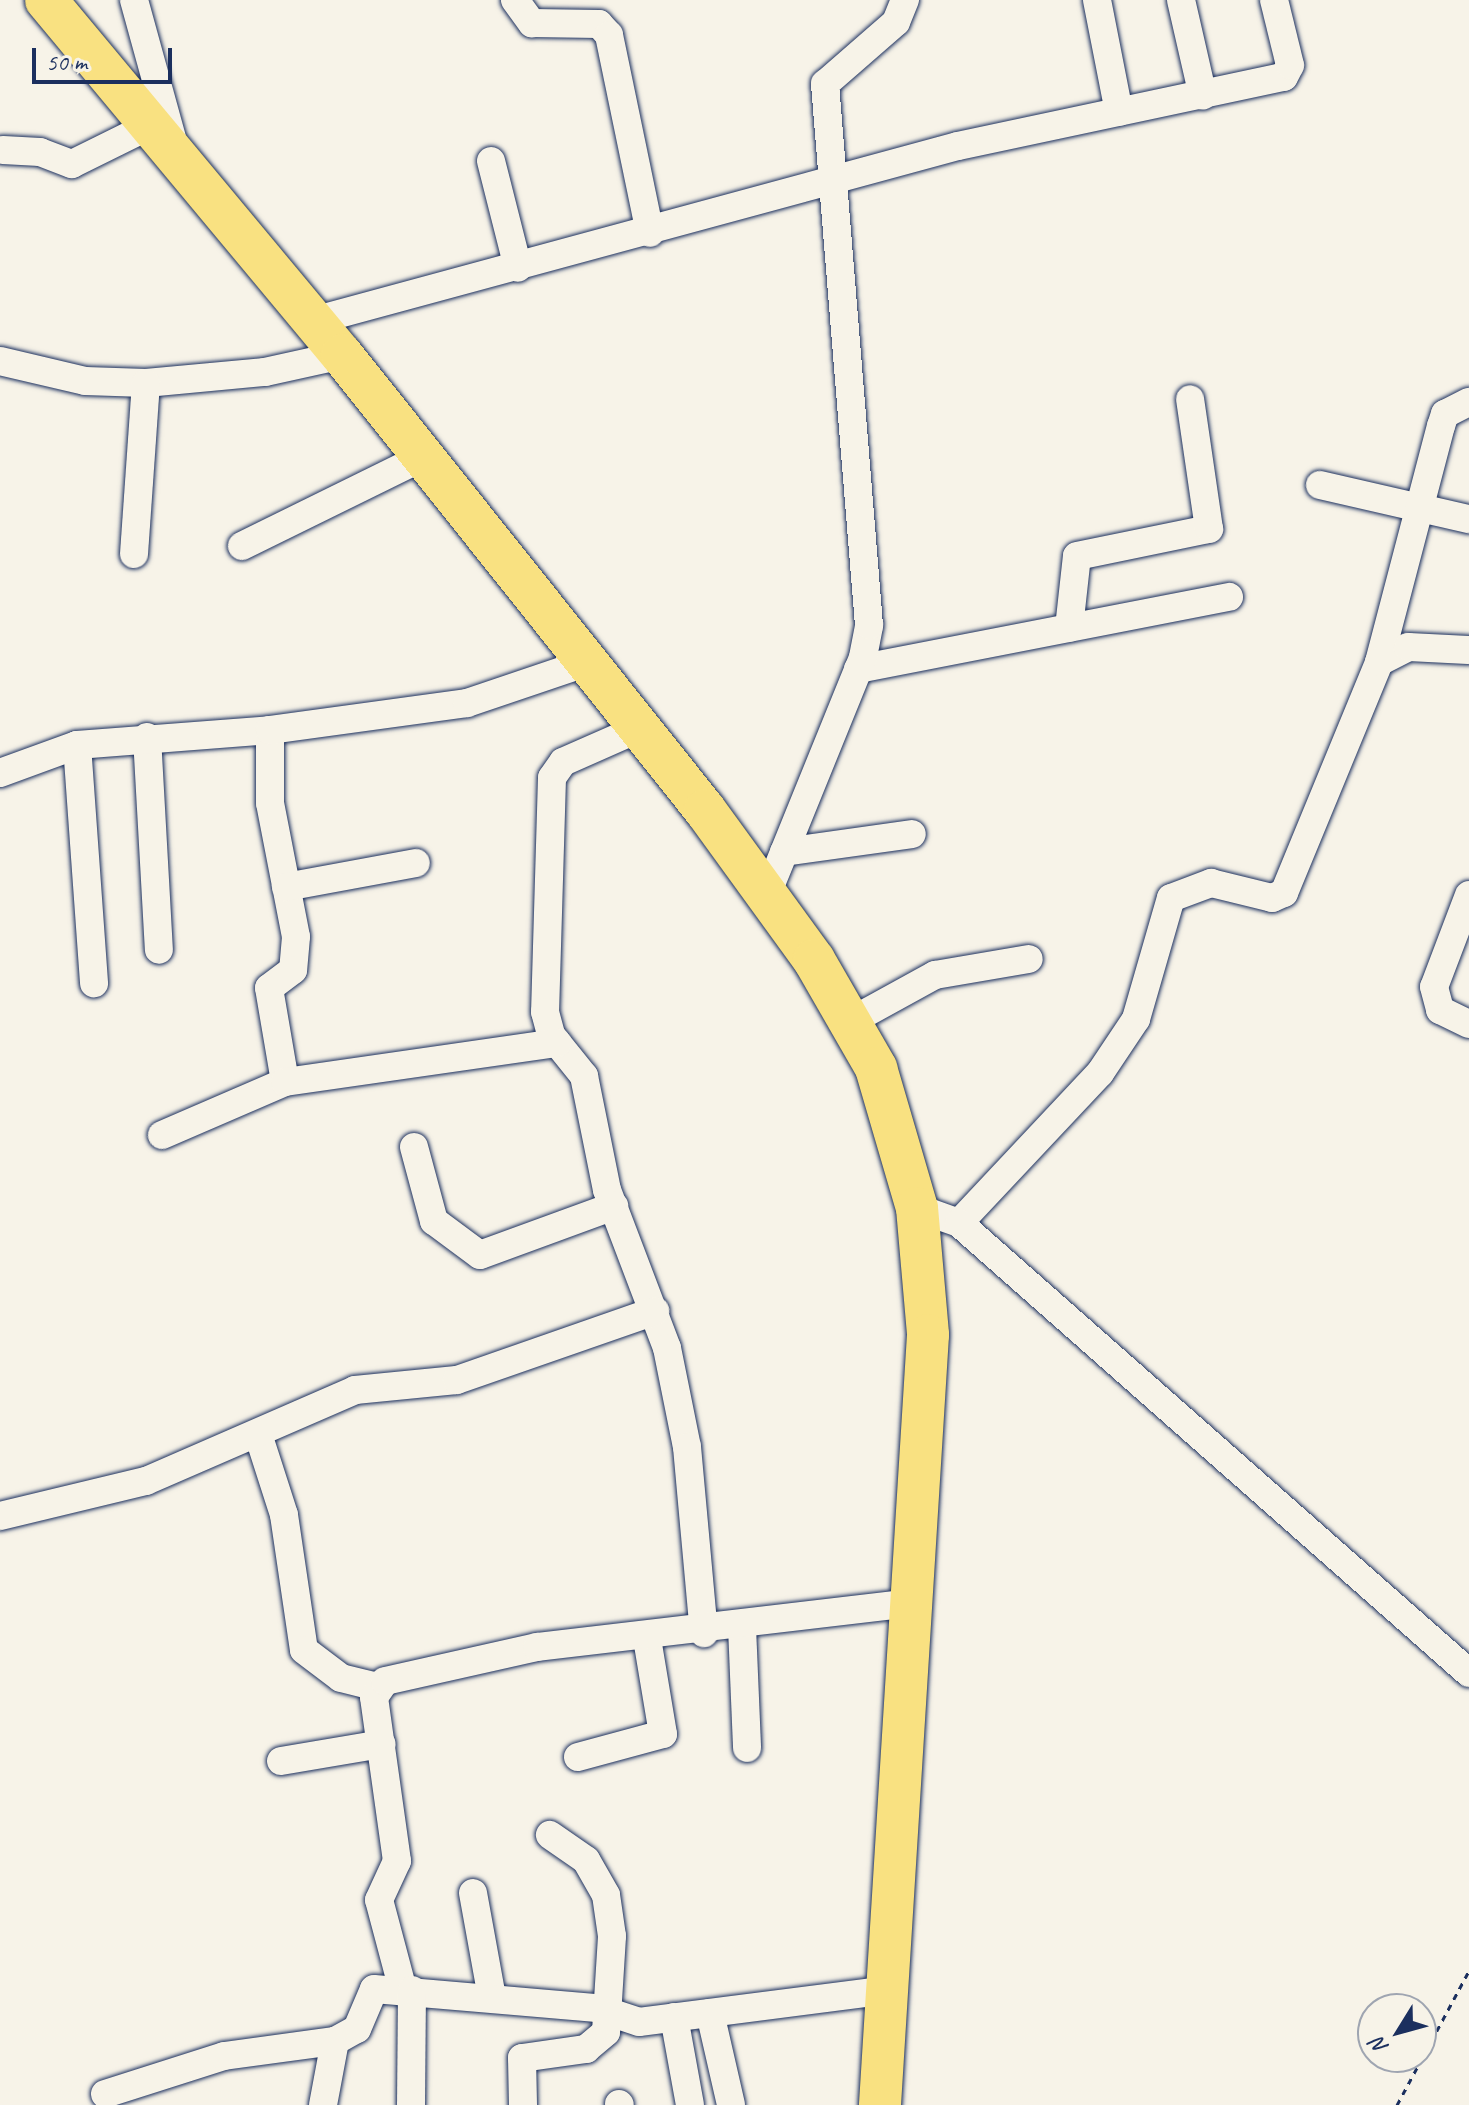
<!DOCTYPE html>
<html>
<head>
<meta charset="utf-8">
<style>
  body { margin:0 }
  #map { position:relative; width:1469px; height:2105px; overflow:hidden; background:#f7f3e8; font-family:Caveat,sans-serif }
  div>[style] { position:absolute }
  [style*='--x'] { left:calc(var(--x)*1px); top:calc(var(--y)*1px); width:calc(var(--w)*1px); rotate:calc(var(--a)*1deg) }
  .path>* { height:3px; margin-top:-1.5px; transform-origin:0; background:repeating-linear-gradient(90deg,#1b2f5e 0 6px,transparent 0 12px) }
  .roads { filter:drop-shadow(0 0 2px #1b2f5e) drop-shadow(0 0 2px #1b2f5e) }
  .minor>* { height:28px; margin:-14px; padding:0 14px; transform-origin:14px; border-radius:14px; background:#f7f3e8 }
  .highway>* { height:42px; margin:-21px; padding:0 21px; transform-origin:21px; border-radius:21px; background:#f9e181 }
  span { translate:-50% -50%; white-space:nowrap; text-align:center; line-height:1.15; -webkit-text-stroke:8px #f7f3e8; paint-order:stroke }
  .north { position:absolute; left:1357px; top:1993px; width:80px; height:80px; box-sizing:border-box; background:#f7f3e8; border:2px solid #9fa5b1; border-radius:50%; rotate:233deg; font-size:22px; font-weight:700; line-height:32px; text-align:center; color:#1b2f5e }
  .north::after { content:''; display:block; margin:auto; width:28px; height:36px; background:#1b2f5e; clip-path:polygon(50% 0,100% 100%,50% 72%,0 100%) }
  .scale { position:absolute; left:32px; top:48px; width:140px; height:36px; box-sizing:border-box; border:4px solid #1b2f5e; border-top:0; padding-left:10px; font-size:24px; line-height:28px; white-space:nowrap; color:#1b2f5e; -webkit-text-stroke:6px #f7f3e8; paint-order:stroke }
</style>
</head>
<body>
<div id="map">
  <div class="path">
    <i style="--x:1397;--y:2105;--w:152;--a:-61.8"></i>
  </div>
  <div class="roads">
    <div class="minor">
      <i style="--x:134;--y:0;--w:143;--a:74.6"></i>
      <i style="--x:515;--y:0;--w:29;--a:54"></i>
      <i style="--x:532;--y:23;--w:67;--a:0.9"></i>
      <i style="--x:599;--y:24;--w:15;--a:48"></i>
      <i style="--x:609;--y:35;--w:202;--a:78.3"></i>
      <i style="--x:1097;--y:0;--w:114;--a:78.9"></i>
      <i style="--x:1181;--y:0;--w:98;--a:77.1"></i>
      <i style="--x:3;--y:150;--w:37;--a:3"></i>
      <i style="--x:40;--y:152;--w:34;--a:21"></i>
      <i style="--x:72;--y:164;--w:88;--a:-26.3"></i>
      <i style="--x:491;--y:161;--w:110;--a:75.8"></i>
      <i style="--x:313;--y:321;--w:668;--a:-15.18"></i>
      <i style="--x:958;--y:146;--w:333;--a:-12"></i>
      <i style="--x:1284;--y:77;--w:13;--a:-63"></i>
      <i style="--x:1290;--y:65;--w:67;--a:-103.8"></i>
      <i style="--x:0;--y:361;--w:87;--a:13.2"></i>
      <i style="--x:85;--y:381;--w:61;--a:1.9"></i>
      <i style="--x:146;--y:383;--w:120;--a:-5.3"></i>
      <i style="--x:265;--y:372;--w:79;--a:-12.4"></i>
      <i style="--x:1320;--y:485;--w:153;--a:12.9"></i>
      <i style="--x:242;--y:546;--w:202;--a:-26.2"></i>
      <i style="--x:134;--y:554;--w:171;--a:-86"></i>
      <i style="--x:1069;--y:628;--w:72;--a:-83.7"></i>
      <i style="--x:1077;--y:556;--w:135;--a:-11.6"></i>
      <i style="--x:1209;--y:529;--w:131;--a:-98.3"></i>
      <i style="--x:1379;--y:662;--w:244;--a:-75.3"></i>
      <i style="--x:1441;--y:426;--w:13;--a:-72"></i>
      <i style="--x:1445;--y:414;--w:27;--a:-27"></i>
      <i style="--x:858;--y:669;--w:378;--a:-11"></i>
      <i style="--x:640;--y:728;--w:84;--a:156.2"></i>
      <i style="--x:563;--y:762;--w:19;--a:125"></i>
      <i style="--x:552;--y:778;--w:234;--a:91.7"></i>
      <i style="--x:545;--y:1012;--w:24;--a:75"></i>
      <i style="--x:551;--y:1035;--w:53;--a:51.2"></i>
      <i style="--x:584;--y:1076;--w:116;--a:78.6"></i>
      <i style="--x:607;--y:1190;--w:169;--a:69.2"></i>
      <i style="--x:667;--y:1348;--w:101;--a:78.6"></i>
      <i style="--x:687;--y:1447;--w:187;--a:84.8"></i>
      <i style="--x:270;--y:730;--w:73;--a:90"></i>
      <i style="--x:270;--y:803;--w:136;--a:79"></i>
      <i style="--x:296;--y:937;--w:33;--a:95"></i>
      <i style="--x:293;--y:970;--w:30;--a:143"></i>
      <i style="--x:269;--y:988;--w:95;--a:80.3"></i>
      <i style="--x:147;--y:737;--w:213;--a:86.8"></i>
      <i style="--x:77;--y:745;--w:239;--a:85.9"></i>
      <i style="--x:0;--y:773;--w:82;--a:-20"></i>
      <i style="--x:77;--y:745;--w:194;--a:-4.4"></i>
      <i style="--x:270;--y:730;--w:199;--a:-7.8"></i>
      <i style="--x:467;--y:703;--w:128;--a:-18.7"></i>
      <i style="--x:784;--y:852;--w:129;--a:-8"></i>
      <i style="--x:286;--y:887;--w:132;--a:-10.5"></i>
      <i style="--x:767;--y:894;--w:256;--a:-67.9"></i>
      <i style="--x:863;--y:657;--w:33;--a:-79"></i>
      <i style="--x:869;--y:625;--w:543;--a:-94.65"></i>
      <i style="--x:825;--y:84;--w:94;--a:-41.1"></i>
      <i style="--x:896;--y:22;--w:24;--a:-68"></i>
      <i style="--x:1469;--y:895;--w:98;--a:110.8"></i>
      <i style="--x:1434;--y:987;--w:24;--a:75"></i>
      <i style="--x:1440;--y:1010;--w:32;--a:26"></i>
      <i style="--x:853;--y:1020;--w:94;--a:-28.8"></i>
      <i style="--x:935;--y:975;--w:95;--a:-9.7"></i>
      <i style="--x:162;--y:1135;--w:134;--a:-23.3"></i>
      <i style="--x:285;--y:1082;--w:275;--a:-8.2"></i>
      <i style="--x:414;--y:1147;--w:77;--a:74.9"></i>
      <i style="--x:434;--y:1221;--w:57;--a:36.5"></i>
      <i style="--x:480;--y:1255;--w:143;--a:-20.1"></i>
      <i style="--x:917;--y:1208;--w:45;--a:19.7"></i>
      <i style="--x:959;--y:1223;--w:206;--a:-46.8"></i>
      <i style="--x:1100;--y:1073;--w:65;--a:-56.3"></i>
      <i style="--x:1136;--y:1019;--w:126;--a:-73.9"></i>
      <i style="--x:1171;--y:898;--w:43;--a:-20.6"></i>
      <i style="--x:1211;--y:883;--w:63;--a:13.8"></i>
      <i style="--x:1272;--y:898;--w:13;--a:-23"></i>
      <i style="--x:1284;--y:893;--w:250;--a:-67.6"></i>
      <i style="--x:1379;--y:662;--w:33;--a:-27"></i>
      <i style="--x:1408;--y:647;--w:61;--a:2.8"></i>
      <i style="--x:959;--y:1223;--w:680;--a:41.42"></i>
      <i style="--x:259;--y:1437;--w:82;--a:72.2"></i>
      <i style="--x:284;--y:1515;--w:136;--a:81.6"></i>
      <i style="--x:304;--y:1650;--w:46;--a:37.1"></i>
      <i style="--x:341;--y:1678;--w:37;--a:14"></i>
      <i style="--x:0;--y:1516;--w:150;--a:-13.5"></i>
      <i style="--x:146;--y:1481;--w:228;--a:-23.5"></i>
      <i style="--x:355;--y:1390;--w:102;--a:-5.6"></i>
      <i style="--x:457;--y:1380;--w:210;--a:-19.2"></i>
      <i style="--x:742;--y:1627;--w:121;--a:87.6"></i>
      <i style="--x:578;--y:1757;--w:88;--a:-15.1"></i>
      <i style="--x:663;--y:1734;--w:97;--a:-99.5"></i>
      <i style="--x:281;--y:1761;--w:102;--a:-9.6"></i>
      <i style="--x:473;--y:1893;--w:107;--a:79.7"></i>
      <i style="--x:403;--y:1990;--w:93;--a:-104.9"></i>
      <i style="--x:379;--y:1900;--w:43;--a:-65.2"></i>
      <i style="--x:397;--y:1861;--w:166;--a:-98"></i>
      <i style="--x:374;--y:1697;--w:19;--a:-55"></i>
      <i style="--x:385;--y:1681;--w:156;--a:-12.6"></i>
      <i style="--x:537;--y:1647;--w:379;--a:-6.7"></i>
      <i style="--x:710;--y:2013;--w:94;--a:77.1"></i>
      <i style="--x:674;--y:2017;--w:89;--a:79.7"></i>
      <i style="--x:105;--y:2094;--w:125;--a:-17.7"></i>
      <i style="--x:224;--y:2056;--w:112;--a:-7.7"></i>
      <i style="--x:619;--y:2104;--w:1;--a:45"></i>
      <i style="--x:323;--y:2105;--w:65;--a:-79.4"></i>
      <i style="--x:335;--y:2041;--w:25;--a:-29"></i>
      <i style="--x:357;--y:2029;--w:43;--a:-67"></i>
      <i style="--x:374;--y:1989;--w:224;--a:4.9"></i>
      <i style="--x:597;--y:2008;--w:44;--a:18.4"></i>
      <i style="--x:639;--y:2022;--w:251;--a:-7.3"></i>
      <i style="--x:411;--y:2105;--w:115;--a:-89.5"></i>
      <i style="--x:523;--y:2105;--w:47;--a:-91.2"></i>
      <i style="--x:522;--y:2058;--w:65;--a:-8"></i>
      <i style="--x:586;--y:2049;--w:26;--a:-40"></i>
      <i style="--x:606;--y:2032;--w:96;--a:-86.4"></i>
      <i style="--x:612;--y:1936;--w:41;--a:-98.3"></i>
      <i style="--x:606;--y:1895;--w:40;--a:-119.7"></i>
      <i style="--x:586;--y:1860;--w:44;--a:-145.2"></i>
    </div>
    <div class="highway">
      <i style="--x:46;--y:0;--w:462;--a:50.2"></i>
      <i style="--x:342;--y:355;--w:582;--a:51.42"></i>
      <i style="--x:705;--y:810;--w:185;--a:54"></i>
      <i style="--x:814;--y:960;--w:125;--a:60.1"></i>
      <i style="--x:876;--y:1068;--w:146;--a:73.7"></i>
      <i style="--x:917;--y:1208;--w:127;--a:85"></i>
      <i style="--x:928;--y:1335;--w:771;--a:93.57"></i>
    </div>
  </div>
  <div class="north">N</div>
  <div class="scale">50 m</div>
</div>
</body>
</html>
